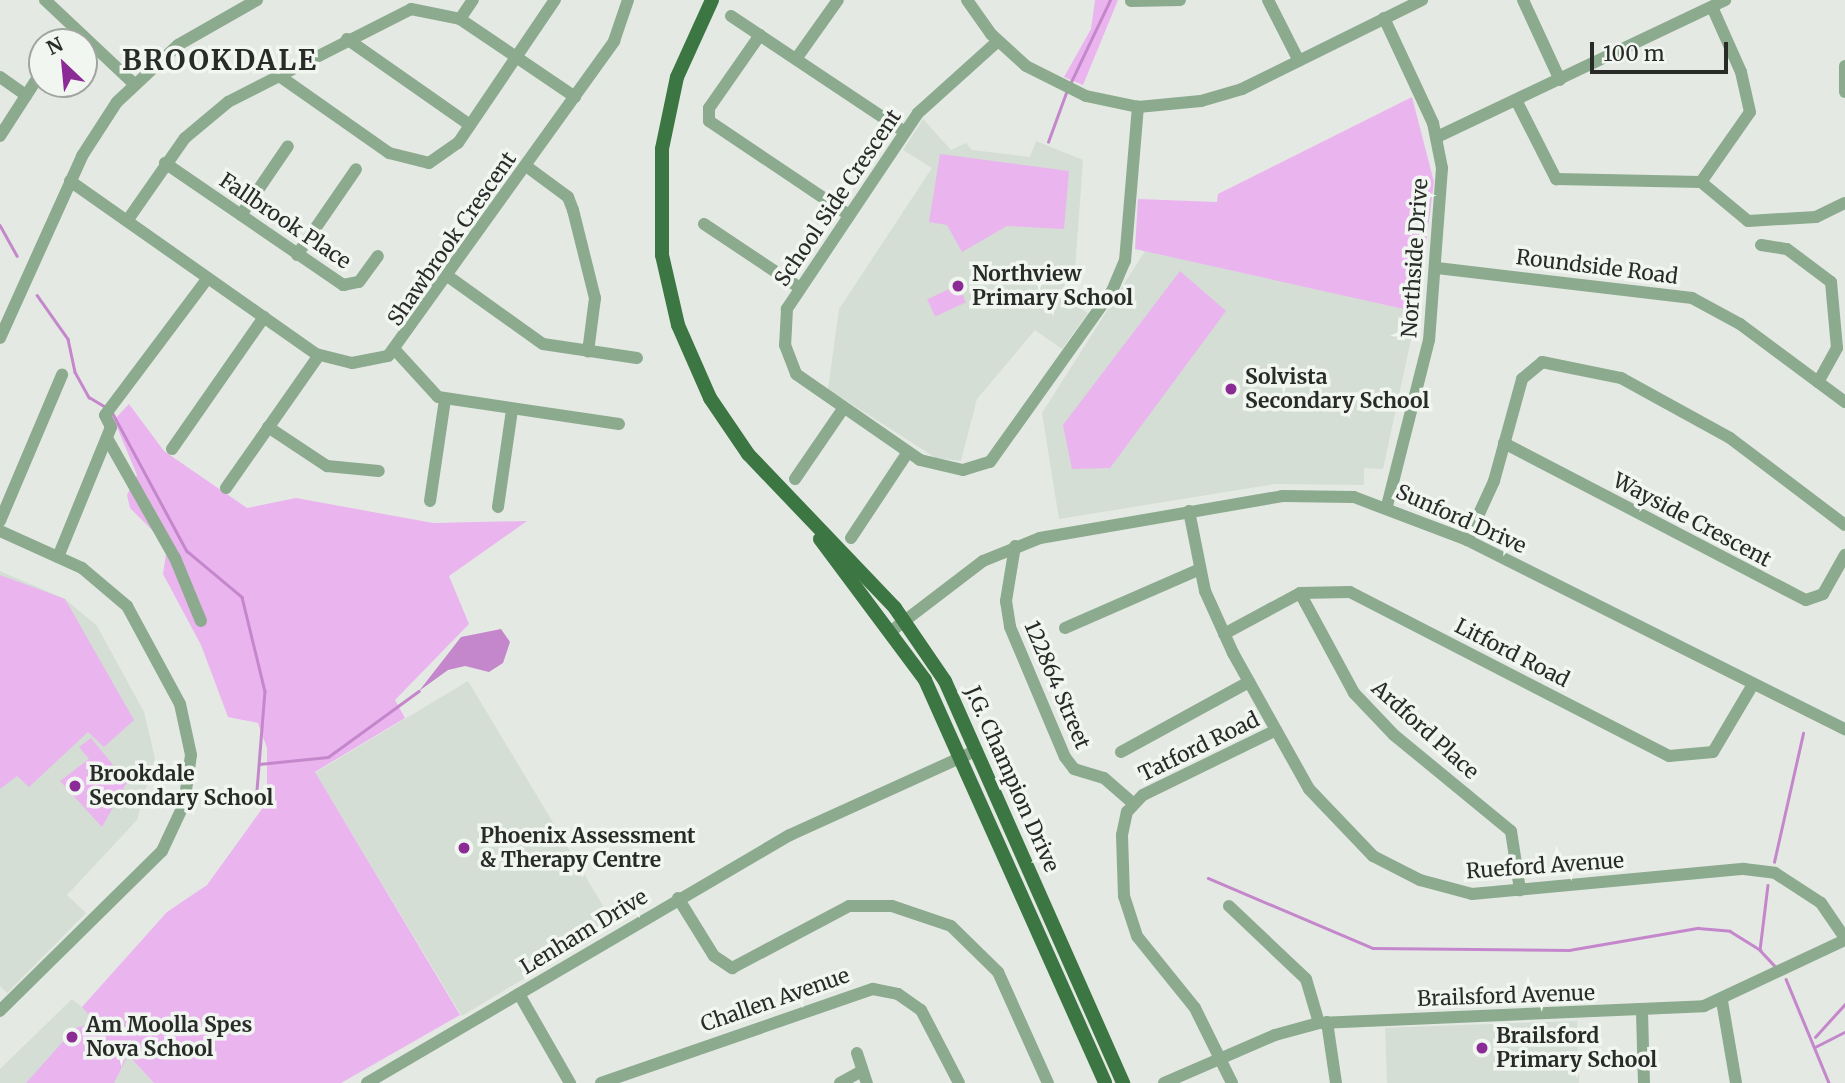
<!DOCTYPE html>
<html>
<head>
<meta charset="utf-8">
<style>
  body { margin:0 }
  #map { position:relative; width:1845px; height:1083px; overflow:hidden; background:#e4e9e4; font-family:Merriweather,serif }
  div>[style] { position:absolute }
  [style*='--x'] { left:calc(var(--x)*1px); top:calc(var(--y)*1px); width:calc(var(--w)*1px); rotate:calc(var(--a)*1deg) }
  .built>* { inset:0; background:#d4ded4; transform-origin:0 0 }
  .green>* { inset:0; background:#eab4ef; transform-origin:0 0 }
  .water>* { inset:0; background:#c587cb }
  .stream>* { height:2.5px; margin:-1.25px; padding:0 1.25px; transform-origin:1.25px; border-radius:1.25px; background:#c587cb }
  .minor>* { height:12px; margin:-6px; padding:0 6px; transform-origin:6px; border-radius:6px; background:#8caa8e }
  .major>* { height:14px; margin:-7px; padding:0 7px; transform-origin:7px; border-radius:7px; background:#3c7643 }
  .dots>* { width:19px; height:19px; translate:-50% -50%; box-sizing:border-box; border:4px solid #f1f6f1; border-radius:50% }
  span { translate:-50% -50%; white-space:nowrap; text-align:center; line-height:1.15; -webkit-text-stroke:7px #f1f6f1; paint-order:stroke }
  .street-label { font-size:21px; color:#292b29 }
  .poi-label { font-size:21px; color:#292b29; font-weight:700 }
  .left { translate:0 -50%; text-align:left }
  .district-label { font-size:28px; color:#292b29; font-weight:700; letter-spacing:2px }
  .north { position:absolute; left:28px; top:28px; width:70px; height:70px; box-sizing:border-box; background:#f1f6f1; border:2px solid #a1a5a1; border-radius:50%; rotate:334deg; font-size:19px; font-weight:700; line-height:28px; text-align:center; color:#292b29 }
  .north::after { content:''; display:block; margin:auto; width:24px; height:32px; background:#8b2c96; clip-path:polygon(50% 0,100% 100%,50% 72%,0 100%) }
  .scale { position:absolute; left:1590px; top:42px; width:138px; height:32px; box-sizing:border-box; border:4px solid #292b29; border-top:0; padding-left:9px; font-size:21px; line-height:24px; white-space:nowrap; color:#292b29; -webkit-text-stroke:5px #f1f6f1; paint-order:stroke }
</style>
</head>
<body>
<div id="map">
  <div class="built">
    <i style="clip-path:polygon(923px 119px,951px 150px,966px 143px,972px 150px,1030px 157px,1036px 141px,1083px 160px,1075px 270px,1057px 296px,1088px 313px,1062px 349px,1035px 330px,977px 399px,961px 461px,936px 458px,828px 389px,839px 309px,932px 168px,903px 150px)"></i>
    <i style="clip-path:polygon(1145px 251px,1417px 312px,1383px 469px,1364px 468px,1364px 485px,1275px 484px,1059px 519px,1042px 413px)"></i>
    <i style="clip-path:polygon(0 571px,65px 599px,97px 626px,144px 712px,155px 758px,137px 820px,67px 895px,86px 913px,7px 993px,0 986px)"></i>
    <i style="left:468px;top:681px;width:284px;height:178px;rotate:59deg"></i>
    <i style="clip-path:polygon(72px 999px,82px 1007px,154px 1083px,0 1083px,0 1069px)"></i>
    <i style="left:1577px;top:1021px;width:62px;height:192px;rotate:88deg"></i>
  </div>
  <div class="green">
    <i style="clip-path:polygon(1095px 0,1118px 0,1083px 85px,1064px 77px,1091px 29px)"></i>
    <i style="clip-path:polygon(1412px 97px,1434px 182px,1417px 312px,1135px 249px,1138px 199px,1217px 202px,1218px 194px)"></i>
    <i style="clip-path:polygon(940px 154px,1069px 171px,1064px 229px,1007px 226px,962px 252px,947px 225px,929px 222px)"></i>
    <i style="clip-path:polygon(1180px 271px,1226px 311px,1110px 468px,1072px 469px,1063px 425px)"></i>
    <i style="left:958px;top:285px;width:19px;height:34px;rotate:65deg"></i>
    <i style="clip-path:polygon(129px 404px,164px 451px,247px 508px,296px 498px,433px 523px,527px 521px,449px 576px,469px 624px,395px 700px,405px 718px,315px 772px,460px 1015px,341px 1083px,154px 1083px,128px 1055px,114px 1083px,26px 1083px,75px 1028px,96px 1023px,82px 1007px,167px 912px,207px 885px,267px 802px,267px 748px,258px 723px,228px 717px,201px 645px,163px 574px,166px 554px,159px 537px,130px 508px,127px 495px,137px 475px,114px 420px)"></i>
    <i style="clip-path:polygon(0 575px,65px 599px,134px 720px,104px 747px,88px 732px,29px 787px,17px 776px,0 789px)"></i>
    <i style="clip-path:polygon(91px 738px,127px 782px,102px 827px,60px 781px,89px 759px,79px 747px)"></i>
  </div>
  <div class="water">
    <i style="clip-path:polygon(501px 629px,510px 642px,503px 663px,489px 672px,465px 666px,448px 670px,419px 691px,461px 637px)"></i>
  </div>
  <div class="stream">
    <i style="--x:1070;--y:84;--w:93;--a:-64.5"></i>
    <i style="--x:1048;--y:142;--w:55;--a:-69.9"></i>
    <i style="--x:0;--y:225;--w:35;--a:61"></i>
    <i style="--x:37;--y:295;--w:54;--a:54.8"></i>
    <i style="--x:68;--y:339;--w:34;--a:78"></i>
    <i style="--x:75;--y:372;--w:29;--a:61"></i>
    <i style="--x:89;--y:397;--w:21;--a:31"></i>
    <i style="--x:112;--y:412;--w:158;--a:61.7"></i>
    <i style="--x:187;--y:551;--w:72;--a:39.9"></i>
    <i style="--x:242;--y:597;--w:97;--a:76.3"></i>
    <i style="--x:265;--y:691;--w:100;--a:94.6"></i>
    <i style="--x:259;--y:764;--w:69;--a:-5.8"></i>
    <i style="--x:328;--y:757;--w:112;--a:-36"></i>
    <i style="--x:1774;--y:862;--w:132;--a:-77.3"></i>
    <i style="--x:1208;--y:878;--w:179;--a:23"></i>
    <i style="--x:1373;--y:948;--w:196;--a:0.6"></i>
    <i style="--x:1569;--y:950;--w:131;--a:-9.7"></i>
    <i style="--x:1698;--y:928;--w:32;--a:5"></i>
    <i style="--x:1730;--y:931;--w:36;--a:32"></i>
    <i style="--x:1768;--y:885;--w:65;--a:97"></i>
    <i style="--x:1760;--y:950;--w:23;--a:47"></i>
    <i style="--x:1786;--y:979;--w:113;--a:67.5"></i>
    <i style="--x:1815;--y:1037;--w:45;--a:-47.7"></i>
    <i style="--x:1815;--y:1047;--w:34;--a:-27"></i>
  </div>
  <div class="minor">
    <i style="--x:45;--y:0;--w:122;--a:43.3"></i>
    <i style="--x:967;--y:0;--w:42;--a:54.8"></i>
    <i style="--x:991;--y:34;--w:47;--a:42.4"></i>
    <i style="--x:1026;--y:66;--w:67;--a:26.6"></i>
    <i style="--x:1086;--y:96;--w:53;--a:11.9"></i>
    <i style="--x:1138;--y:107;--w:63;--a:-5.4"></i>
    <i style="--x:1201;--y:101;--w:43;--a:-16.3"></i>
    <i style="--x:1242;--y:89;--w:201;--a:-26.3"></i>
    <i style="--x:1268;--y:0;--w:68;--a:63.1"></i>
    <i style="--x:1523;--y:0;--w:88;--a:65.2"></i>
    <i style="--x:1131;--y:1;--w:49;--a:-1.2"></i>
    <i style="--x:731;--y:16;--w:209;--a:33.7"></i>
    <i style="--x:1384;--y:18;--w:116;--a:65"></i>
    <i style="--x:1433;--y:123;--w:46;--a:78.7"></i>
    <i style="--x:1442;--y:168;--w:172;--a:94.3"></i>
    <i style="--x:1429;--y:340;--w:171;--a:104.2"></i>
    <i style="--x:460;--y:19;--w:23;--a:-56"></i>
    <i style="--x:760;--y:35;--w:89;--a:124.9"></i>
    <i style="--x:709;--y:108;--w:13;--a:90"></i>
    <i style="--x:709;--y:121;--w:169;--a:33.9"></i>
    <i style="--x:347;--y:39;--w:150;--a:35"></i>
    <i style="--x:998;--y:41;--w:108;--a:138"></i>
    <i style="--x:918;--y:113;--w:236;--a:123.8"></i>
    <i style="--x:787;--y:309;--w:36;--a:93"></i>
    <i style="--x:785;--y:345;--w:31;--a:69"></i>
    <i style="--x:796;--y:374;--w:151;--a:34.7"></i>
    <i style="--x:920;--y:460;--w:44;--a:13.1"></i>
    <i style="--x:963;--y:470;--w:28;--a:-17"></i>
    <i style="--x:990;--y:462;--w:210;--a:-54.5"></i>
    <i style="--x:1112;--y:291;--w:33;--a:-67"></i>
    <i style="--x:1125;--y:261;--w:155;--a:-85.2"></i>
    <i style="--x:65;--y:42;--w:16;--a:-43"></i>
    <i style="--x:796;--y:59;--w:72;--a:-54.6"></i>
    <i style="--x:1845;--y:66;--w:26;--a:90"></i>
    <i style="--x:278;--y:75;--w:136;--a:35.1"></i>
    <i style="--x:389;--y:153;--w:41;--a:14"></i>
    <i style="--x:429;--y:163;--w:35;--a:-35"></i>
    <i style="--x:458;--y:143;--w:173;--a:-55.9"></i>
    <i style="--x:0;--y:77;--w:32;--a:35"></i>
    <i style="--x:1516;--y:100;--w:89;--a:63.1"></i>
    <i style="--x:1556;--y:179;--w:145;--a:1.2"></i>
    <i style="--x:1701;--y:182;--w:85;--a:-55"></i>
    <i style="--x:1750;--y:112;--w:41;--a:-102.7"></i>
    <i style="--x:1741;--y:72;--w:71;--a:-114"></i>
    <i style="--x:0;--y:136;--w:77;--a:-57.1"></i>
    <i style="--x:1437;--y:137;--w:319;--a:-25.4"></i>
    <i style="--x:165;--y:163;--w:216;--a:34.4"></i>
    <i style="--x:343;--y:285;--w:16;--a:-11"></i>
    <i style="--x:359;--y:282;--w:32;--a:-54"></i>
    <i style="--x:526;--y:166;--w:52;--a:36.4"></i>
    <i style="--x:568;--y:197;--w:14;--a:69"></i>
    <i style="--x:573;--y:210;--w:91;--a:76"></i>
    <i style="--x:595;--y:298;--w:54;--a:97.4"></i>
    <i style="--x:70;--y:181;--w:301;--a:35.1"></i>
    <i style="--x:316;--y:354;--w:37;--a:14"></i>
    <i style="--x:352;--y:363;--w:37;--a:-11"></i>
    <i style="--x:388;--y:356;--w:388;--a:-54.3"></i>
    <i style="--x:614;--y:41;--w:43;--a:-71.1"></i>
    <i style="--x:1701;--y:182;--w:61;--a:39.7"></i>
    <i style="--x:1748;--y:221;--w:68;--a:-3.4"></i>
    <i style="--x:1816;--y:217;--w:32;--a:-26"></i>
    <i style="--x:241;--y:215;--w:83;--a:-55.7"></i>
    <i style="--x:127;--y:221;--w:101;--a:-55.1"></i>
    <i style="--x:185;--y:138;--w:56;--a:-39.9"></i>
    <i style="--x:228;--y:102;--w:205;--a:-26.9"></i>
    <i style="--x:411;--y:9;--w:50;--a:11.5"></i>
    <i style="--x:460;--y:19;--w:139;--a:34.1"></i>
    <i style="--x:704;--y:224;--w:115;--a:33.7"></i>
    <i style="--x:1761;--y:245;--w:26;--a:9"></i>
    <i style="--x:1787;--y:249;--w:55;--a:36.9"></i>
    <i style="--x:1831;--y:282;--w:66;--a:84.8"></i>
    <i style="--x:1837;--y:348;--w:39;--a:119"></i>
    <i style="--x:297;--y:255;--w:104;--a:-55.5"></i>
    <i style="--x:1437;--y:268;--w:257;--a:6.7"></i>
    <i style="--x:1692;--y:298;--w:55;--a:28.4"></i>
    <i style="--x:1740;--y:324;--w:131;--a:36.6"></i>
    <i style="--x:449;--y:277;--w:115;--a:35.5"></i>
    <i style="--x:543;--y:344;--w:95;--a:8.5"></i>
    <i style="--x:0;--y:338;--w:200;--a:-65.7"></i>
    <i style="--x:82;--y:156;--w:64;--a:-57.1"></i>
    <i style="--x:117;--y:102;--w:83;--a:-43.1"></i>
    <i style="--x:178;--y:45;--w:91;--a:-29.7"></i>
    <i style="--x:396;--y:351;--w:62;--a:47.6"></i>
    <i style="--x:438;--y:397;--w:183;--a:8.5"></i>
    <i style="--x:268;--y:427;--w:71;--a:33.5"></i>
    <i style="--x:327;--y:466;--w:52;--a:5.5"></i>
    <i style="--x:107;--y:438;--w:138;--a:60.5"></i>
    <i style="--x:175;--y:558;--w:68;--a:67.6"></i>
    <i style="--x:1504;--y:443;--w:340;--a:27.5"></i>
    <i style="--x:1806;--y:600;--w:18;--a:-19"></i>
    <i style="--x:1823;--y:594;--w:45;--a:-60.6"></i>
    <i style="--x:172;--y:449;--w:161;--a:-55.1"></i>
    <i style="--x:795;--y:479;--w:85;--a:-55.6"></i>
    <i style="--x:226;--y:488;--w:162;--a:-55"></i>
    <i style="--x:430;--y:501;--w:103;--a:-81.6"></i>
    <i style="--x:498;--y:507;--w:98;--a:-81.8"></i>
    <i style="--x:1189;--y:511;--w:82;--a:78.7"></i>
    <i style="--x:1205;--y:591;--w:68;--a:65.7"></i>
    <i style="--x:1233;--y:653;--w:156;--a:60.8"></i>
    <i style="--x:1309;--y:789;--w:93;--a:46.3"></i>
    <i style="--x:1373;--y:856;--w:53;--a:27.1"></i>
    <i style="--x:1420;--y:880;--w:54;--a:15.1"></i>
    <i style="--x:1472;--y:894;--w:273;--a:-5.3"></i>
    <i style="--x:1744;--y:869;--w:31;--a:7"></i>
    <i style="--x:1775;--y:873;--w:55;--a:33.1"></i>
    <i style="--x:1821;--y:903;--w:42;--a:55.6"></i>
    <i style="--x:0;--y:521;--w:159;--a:-67"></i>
    <i style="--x:0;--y:531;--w:90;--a:24.3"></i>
    <i style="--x:82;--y:568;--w:59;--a:40.2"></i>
    <i style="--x:127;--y:606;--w:111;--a:61.6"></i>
    <i style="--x:180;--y:704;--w:52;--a:77.8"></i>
    <i style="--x:191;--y:755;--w:49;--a:98.1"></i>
    <i style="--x:184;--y:804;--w:52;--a:115.1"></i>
    <i style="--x:162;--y:851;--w:228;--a:135.4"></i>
    <i style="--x:851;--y:538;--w:103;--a:-56.5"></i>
    <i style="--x:1467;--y:540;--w:65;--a:-65.4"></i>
    <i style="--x:1494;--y:481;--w:106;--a:-74.6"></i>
    <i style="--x:1522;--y:379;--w:26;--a:-40"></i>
    <i style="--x:1542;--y:362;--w:81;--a:11.4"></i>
    <i style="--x:1621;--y:378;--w:124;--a:28.8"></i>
    <i style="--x:1730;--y:438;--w:144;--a:37.1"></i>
    <i style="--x:1015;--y:546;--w:56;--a:99.3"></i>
    <i style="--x:1006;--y:601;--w:26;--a:81"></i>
    <i style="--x:1010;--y:627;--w:141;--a:67.1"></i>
    <i style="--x:1065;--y:757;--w:15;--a:53"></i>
    <i style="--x:1074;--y:769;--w:31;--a:17"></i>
    <i style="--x:1104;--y:778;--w:38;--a:41"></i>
    <i style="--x:58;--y:557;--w:140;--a:-67.8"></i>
    <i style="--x:111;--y:427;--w:13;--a:-117"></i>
    <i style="--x:105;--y:415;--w:171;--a:-53.1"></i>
    <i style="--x:1300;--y:593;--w:114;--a:61.6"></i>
    <i style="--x:1354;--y:693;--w:58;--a:46.4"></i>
    <i style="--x:1394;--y:735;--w:151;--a:39.4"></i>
    <i style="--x:1511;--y:831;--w:60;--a:81.3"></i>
    <i style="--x:1065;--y:628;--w:145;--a:-23.6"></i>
    <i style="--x:890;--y:632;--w:117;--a:-37.4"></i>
    <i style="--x:983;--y:561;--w:61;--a:-22"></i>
    <i style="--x:1040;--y:538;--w:246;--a:-9.8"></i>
    <i style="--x:1282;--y:496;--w:72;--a:0.8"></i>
    <i style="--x:1354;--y:497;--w:121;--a:20.8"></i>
    <i style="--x:1467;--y:540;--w:423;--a:26.6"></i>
    <i style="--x:1224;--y:634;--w:86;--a:-28.3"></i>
    <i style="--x:1300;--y:593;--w:50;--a:-1.1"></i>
    <i style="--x:1350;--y:592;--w:359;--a:27.2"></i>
    <i style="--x:1669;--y:756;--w:44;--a:-5.2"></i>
    <i style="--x:1713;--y:752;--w:77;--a:-59.4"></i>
    <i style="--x:1121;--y:752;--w:146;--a:-28.7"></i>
    <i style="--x:678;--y:898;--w:68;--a:58.2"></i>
    <i style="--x:714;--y:956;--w:22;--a:34"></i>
    <i style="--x:732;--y:968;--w:132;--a:-27.9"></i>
    <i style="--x:849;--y:906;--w:43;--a:0"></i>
    <i style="--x:892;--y:906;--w:62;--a:18.7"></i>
    <i style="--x:951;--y:926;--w:66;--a:44.4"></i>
    <i style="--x:998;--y:972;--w:122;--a:65.8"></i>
    <i style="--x:1229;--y:906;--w:106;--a:43.5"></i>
    <i style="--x:1306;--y:979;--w:46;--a:73.5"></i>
    <i style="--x:519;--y:994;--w:103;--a:60.2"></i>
    <i style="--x:1722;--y:1001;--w:83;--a:80.3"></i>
    <i style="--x:1642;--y:1012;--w:71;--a:88.4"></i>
    <i style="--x:1327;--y:1022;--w:62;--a:81.6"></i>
    <i style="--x:857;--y:1053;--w:32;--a:72"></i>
    <i style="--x:367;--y:1083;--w:490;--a:-30.4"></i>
    <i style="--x:790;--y:835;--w:205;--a:-24.4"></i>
    <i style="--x:601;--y:1083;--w:288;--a:-19.1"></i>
    <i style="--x:873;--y:989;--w:25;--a:11"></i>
    <i style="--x:898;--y:994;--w:28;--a:35"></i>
    <i style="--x:921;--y:1010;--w:82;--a:62.5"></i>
    <i style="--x:840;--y:1083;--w:25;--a:-29"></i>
    <i style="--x:1164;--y:1083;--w:121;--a:-23.4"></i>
    <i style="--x:1275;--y:1035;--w:46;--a:-15.3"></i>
    <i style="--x:1319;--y:1023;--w:385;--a:-2.5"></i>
    <i style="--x:1704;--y:1006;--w:156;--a:-25.1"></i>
    <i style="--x:1232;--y:1083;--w:84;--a:-116.3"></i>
    <i style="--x:1195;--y:1008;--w:92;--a:-128.9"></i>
    <i style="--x:1137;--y:936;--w:42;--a:-108"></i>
    <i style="--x:1124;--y:896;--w:61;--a:-91.9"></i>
    <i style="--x:1122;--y:835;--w:24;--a:-78"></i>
    <i style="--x:1127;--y:812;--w:23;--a:-47"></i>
    <i style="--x:1143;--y:795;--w:148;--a:-26"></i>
  </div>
  <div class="major">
    <i style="--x:712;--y:0;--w:85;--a:114.4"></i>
    <i style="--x:677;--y:77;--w:74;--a:101.8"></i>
    <i style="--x:662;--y:149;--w:106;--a:90"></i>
    <i style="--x:662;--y:255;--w:72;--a:77.1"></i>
    <i style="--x:678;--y:325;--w:80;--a:66.3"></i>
    <i style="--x:710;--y:398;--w:68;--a:55.8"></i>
    <i style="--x:748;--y:454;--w:213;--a:46.3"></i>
    <i style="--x:895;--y:608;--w:88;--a:55.6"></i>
    <i style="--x:945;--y:681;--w:440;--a:66.1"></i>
    <i style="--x:820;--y:539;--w:176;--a:53.3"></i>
    <i style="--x:925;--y:680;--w:441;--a:65.9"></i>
  </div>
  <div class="dots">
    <i style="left:958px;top:286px;background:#8b2c96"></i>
    <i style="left:1231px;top:389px;background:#8b2c96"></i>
    <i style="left:75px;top:786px;background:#8b2c96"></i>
    <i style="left:464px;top:848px;background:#8b2c96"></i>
    <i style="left:72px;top:1037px;background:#8b2c96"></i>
    <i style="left:1482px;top:1048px;background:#8b2c96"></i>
  </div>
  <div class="street-label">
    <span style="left:838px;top:198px;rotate:-56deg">School Side Crescent</span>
    <span style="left:285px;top:221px;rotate:34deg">Fallbrook Place</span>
    <span style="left:452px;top:239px;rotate:-55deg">Shawbrook Crescent</span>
    <span style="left:1415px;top:258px;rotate:-86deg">Northside Drive</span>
    <span style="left:1597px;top:267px;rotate:7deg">Roundside Road</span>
    <span style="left:1461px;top:519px;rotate:24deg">Sunford Drive</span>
    <span style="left:1692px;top:520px;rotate:28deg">Wayside Crescent</span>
    <span style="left:1512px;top:653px;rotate:27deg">Litford Road</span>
    <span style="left:1057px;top:685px;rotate:67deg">122864 Street</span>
    <span style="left:1425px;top:730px;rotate:42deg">Ardford Place</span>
    <span style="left:1199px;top:747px;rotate:-26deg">Tatford Road</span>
    <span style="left:1012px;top:779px;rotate:66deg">J.G. Champion Drive</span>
    <span style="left:1545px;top:866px;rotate:-4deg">Rueford Avenue</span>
    <span style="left:584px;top:932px;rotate:-31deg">Lenham Drive</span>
    <span style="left:1506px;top:996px;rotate:-2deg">Brailsford Avenue</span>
    <span style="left:775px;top:1000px;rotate:-19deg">Challen Avenue</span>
  </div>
  <div class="poi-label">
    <span class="left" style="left:972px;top:286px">Northview<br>Primary School</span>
    <span class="left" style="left:1245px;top:389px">Solvista<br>Secondary School</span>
    <span class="left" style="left:89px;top:786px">Brookdale<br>Secondary School</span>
    <span class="left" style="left:480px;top:848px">Phoenix Assessment<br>&amp; Therapy Centre</span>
    <span class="left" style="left:86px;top:1037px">Am Moolla Spes<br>Nova School</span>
    <span class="left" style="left:1496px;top:1048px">Brailsford<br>Primary School</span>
  </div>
  <div class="district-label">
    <span style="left:220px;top:60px">BROOKDALE</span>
  </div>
  <div class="north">N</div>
  <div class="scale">100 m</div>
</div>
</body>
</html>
